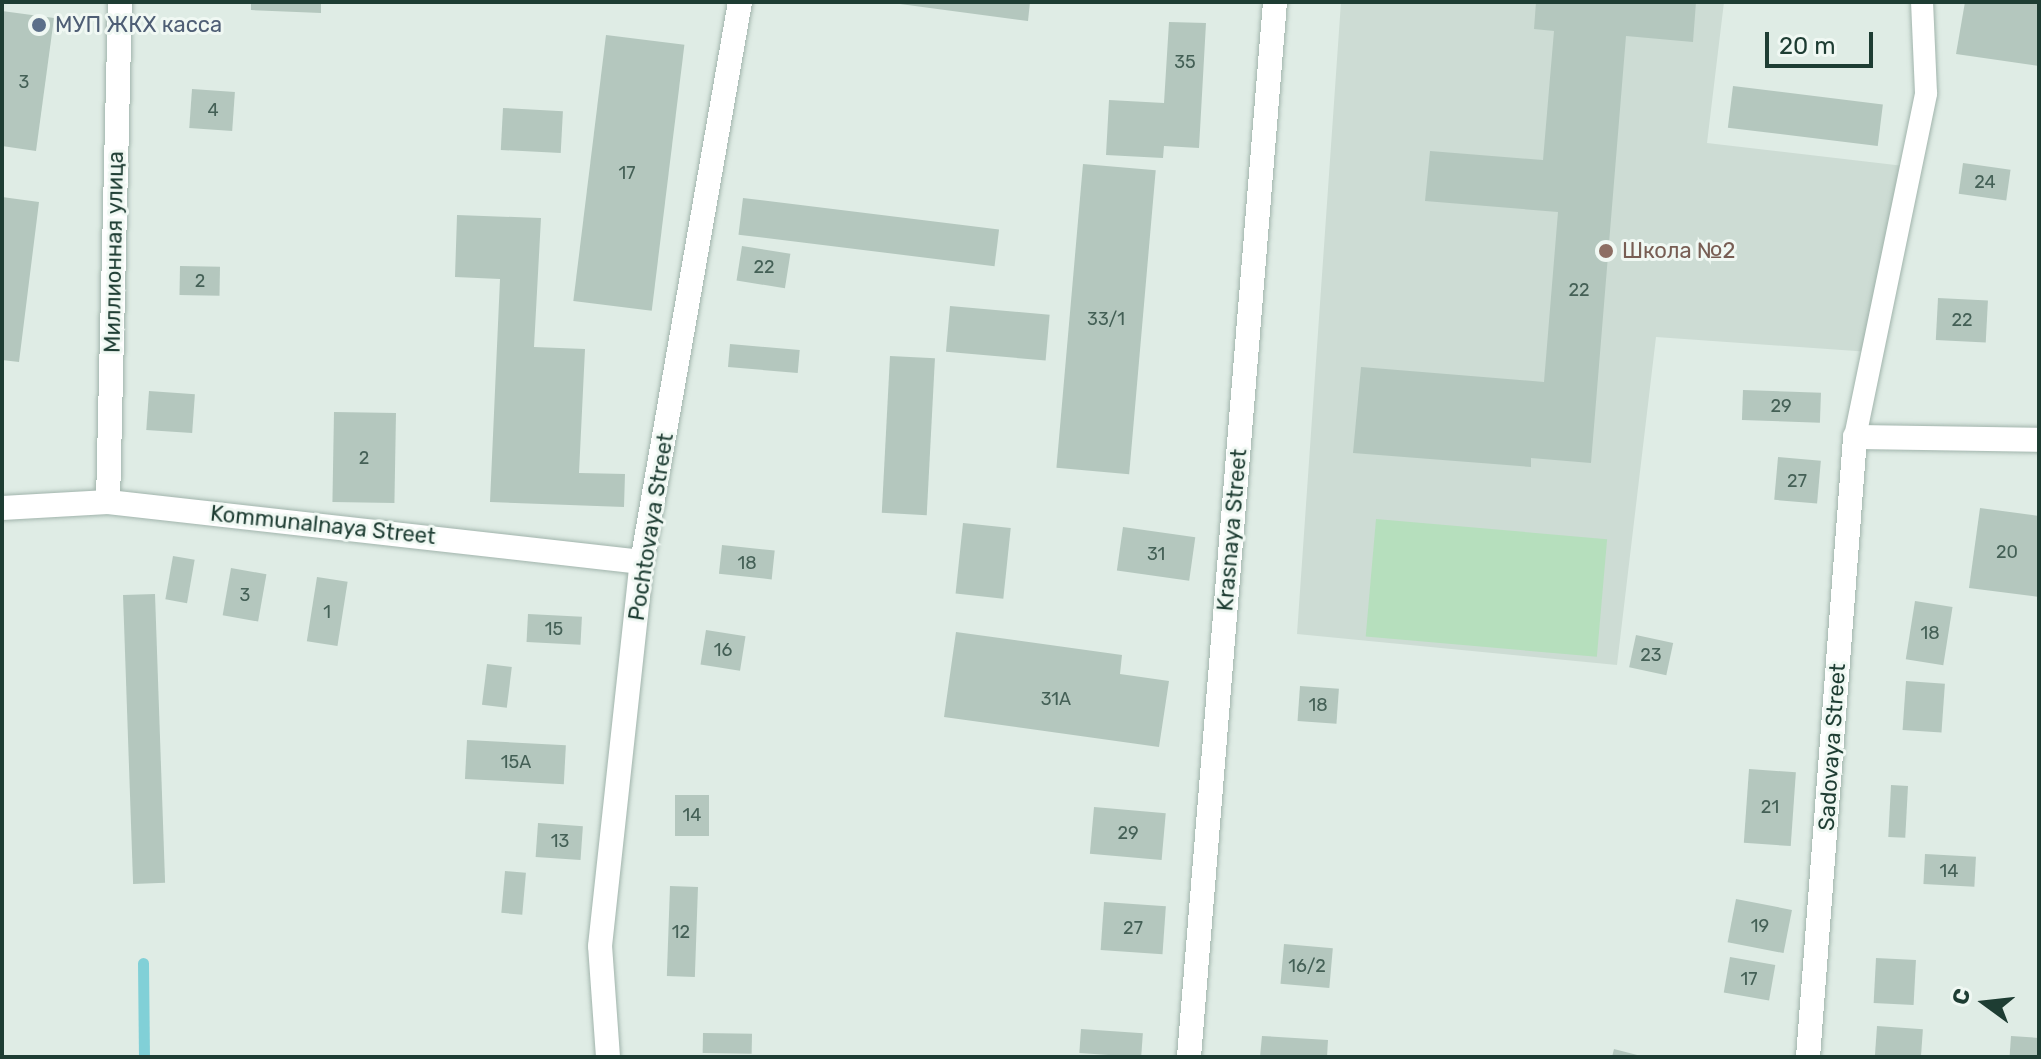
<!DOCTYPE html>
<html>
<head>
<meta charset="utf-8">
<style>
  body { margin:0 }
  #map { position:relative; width:2041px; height:1059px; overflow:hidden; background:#dfece5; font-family:Rubik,sans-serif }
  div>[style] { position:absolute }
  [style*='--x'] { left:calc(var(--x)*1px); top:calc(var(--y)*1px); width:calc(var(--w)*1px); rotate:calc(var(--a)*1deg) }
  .built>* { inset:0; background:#cddcd4 }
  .green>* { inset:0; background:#b6dfbd; transform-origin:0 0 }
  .stream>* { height:11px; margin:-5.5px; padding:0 5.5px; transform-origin:5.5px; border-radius:5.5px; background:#81d0d7 }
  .building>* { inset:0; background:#b4c7be; transform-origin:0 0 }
  .roads { filter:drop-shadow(0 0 2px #a1b4ac) drop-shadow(0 0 2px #a1b4ac) }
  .service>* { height:22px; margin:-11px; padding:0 11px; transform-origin:11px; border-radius:11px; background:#fff }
  .minor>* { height:24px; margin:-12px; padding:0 12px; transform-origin:12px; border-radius:12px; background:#fff }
  .tertiary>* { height:24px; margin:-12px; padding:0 12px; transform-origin:12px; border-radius:12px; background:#fff }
  .dots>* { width:22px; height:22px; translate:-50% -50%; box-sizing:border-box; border:4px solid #f0f8f3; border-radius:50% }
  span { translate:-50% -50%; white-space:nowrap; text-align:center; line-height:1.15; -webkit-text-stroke:6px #f0f8f3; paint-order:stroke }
  .number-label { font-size:18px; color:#446056 }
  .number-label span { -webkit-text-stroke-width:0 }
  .service-label { font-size:22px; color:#4e5e75 }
  .left { translate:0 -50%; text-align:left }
  .education-label { font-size:22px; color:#785e54 }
  .street-label { font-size:22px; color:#1e3d33 }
  .frame { position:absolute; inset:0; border:4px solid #1e3d33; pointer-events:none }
  .north { position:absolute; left:1945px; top:963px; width:80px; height:80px; -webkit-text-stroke:6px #f0f8f3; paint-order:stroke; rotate:285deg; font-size:22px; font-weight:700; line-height:32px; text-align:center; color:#1e3d33 }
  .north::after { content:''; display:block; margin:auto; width:28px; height:36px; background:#1e3d33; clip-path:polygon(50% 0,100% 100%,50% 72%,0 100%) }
  .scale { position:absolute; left:1765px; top:32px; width:108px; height:36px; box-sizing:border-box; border:4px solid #1e3d33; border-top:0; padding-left:10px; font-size:24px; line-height:28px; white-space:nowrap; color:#1e3d33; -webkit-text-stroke:6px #f0f8f3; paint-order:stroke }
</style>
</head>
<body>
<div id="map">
  <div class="built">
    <i style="clip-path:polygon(1341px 2px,1724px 2px,1707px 143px,1904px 166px,1870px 352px,1656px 337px,1617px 665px,1297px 634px)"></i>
  </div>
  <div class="green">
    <i style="left:1376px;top:519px;width:232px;height:118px;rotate:5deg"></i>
  </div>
  <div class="stream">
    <i style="--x:143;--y:963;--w:94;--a:89.4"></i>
  </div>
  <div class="building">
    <i style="clip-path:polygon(251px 2px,321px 2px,321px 13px,251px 10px)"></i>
    <i style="clip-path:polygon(885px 2px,1030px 2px,1028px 21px)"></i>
    <i style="clip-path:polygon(1536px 2px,1696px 2px,1693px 42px,1626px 36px,1591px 463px,1531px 458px,1531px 467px,1353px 453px,1361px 367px,1544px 382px,1558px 212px,1425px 201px,1430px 151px,1543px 160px,1554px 31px,1534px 29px)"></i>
    <i style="clip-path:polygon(1965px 2px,2039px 2px,2039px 66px,1956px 54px)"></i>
    <i style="clip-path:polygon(2px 11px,54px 18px,36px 151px,2px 146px)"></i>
    <i style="clip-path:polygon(1169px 22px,1206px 23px,1199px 148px,1164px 146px,1163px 158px,1106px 155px,1109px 100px,1164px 103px)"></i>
    <i style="left:606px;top:35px;width:79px;height:268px;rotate:7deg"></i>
    <i style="left:1733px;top:86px;width:151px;height:42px;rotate:7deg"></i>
    <i style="left:192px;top:89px;width:43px;height:39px;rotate:4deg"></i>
    <i style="left:503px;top:108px;width:60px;height:42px;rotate:3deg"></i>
    <i style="left:1963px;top:163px;width:48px;height:31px;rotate:8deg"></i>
    <i style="left:1083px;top:164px;width:73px;height:305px;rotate:5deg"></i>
    <i style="clip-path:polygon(2px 197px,39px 202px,19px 362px,2px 360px)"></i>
    <i style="left:743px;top:198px;width:258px;height:37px;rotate:7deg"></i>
    <i style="clip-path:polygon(457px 215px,541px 218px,534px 347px,585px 349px,579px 473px,625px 474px,624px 507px,490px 502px,500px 279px,455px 277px)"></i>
    <i style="left:742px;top:246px;width:49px;height:35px;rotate:9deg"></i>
    <i style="left:180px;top:266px;width:40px;height:29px;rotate:1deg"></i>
    <i style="left:1938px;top:298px;width:50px;height:42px;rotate:3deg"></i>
    <i style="left:950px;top:306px;width:100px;height:46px;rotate:5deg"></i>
    <i style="left:730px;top:344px;width:70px;height:23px;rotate:5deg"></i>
    <i style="left:890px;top:356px;width:45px;height:157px;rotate:3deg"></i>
    <i style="left:1743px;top:390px;width:78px;height:30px;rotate:2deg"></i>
    <i style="left:149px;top:391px;width:46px;height:39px;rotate:4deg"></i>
    <i style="left:334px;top:412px;width:62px;height:90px;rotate:1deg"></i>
    <i style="left:1778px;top:457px;width:43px;height:43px;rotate:5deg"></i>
    <i style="clip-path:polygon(1980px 508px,2039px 516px,2039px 597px,1969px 588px)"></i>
    <i style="left:963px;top:523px;width:48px;height:71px;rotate:6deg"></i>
    <i style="left:1123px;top:527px;width:73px;height:44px;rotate:8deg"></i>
    <i style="left:722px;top:545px;width:53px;height:29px;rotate:6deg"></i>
    <i style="left:173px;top:556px;width:22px;height:44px;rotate:10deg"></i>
    <i style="left:231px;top:568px;width:36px;height:48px;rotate:10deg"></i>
    <i style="left:317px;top:577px;width:31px;height:65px;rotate:9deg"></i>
    <i style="left:155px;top:594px;width:289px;height:32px;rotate:88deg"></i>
    <i style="left:1915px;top:601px;width:38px;height:59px;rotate:9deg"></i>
    <i style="left:528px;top:614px;width:54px;height:28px;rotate:3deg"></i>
    <i style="left:706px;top:630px;width:40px;height:35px;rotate:9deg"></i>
    <i style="clip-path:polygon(956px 632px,1122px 655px,1120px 674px,1169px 681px,1159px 747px,944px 717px)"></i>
    <i style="left:1636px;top:635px;width:38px;height:33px;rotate:12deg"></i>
    <i style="left:487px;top:664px;width:25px;height:41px;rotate:7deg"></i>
    <i style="left:1906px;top:681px;width:39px;height:49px;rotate:4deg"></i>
    <i style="left:1300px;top:686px;width:39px;height:35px;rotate:4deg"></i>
    <i style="left:467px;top:740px;width:99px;height:39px;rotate:3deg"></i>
    <i style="left:1749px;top:769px;width:47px;height:74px;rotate:4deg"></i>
    <i style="left:1891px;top:785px;width:17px;height:52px;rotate:3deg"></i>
    <i style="left:675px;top:795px;width:34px;height:41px"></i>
    <i style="left:1094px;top:807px;width:72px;height:47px;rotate:5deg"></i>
    <i style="left:538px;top:823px;width:45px;height:34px;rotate:4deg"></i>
    <i style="left:1925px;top:854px;width:51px;height:30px;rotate:3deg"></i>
    <i style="left:505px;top:871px;width:21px;height:42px;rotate:5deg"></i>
    <i style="left:670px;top:886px;width:28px;height:90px;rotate:2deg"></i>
    <i style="left:1736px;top:899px;width:57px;height:44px;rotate:11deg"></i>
    <i style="left:1104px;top:902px;width:62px;height:48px;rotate:4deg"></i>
    <i style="left:1284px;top:944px;width:49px;height:40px;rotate:5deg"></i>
    <i style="left:1730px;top:957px;width:46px;height:36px;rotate:10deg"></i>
    <i style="left:1876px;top:958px;width:40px;height:45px;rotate:3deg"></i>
    <i style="left:1877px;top:1026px;width:46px;height:31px;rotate:4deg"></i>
    <i style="left:1081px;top:1029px;width:62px;height:24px;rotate:4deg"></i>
    <i style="left:703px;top:1033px;width:49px;height:20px;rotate:1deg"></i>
    <i style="clip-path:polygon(1262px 1036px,1328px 1040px,1327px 1057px,1260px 1057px)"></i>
    <i style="left:2011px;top:1036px;width:28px;height:21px;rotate:4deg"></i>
    <i style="clip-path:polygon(1614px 1049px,1641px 1056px,1641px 1057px,1612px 1057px)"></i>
  </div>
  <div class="roads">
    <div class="service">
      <i style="--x:1855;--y:437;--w:351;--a:-78.3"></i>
      <i style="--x:1926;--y:93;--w:91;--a:-92.5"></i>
    </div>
    <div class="minor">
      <i style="--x:108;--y:502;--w:500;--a:-88.63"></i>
      <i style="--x:2;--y:508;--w:106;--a:-3.2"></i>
      <i style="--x:108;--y:502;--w:537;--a:6.41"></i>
      <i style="--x:608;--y:1057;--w:111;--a:-94.1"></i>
      <i style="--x:600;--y:946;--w:386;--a:-83.8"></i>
      <i style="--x:642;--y:562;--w:569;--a:-80.07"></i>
      <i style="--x:1808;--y:1057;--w:622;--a:-85.66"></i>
      <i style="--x:1855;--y:437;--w:184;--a:0.9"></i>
    </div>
    <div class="tertiary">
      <i style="--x:1189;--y:1057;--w:1058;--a:-85.34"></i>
    </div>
  </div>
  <div class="dots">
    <i style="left:39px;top:25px;background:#5c6f8a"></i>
    <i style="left:1606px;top:251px;background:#8d6e63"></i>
  </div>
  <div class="number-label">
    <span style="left:1185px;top:62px">35</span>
    <span style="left:24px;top:82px">3</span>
    <span style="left:213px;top:110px">4</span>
    <span style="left:627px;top:173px">17</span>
    <span style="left:1985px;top:182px">24</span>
    <span style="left:764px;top:267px">22</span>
    <span style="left:200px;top:281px">2</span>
    <span style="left:1579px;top:290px">22</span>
    <span style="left:1106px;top:319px">33/1</span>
    <span style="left:1962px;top:320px">22</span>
    <span style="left:1781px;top:406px">29</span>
    <span style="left:364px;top:458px">2</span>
    <span style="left:1797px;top:481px">27</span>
    <span style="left:2007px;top:552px">20</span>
    <span style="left:1156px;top:554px">31</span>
    <span style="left:747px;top:563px">18</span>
    <span style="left:245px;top:595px">3</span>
    <span style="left:327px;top:612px">1</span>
    <span style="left:554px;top:629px">15</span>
    <span style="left:1930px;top:633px">18</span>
    <span style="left:723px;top:650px">16</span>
    <span style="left:1651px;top:655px">23</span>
    <span style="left:1056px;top:699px">31А</span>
    <span style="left:1318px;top:705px">18</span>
    <span style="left:516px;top:762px">15А</span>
    <span style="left:1770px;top:807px">21</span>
    <span style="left:692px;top:815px">14</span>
    <span style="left:1128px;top:833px">29</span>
    <span style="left:560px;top:841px">13</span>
    <span style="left:1949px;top:871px">14</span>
    <span style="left:1760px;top:926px">19</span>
    <span style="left:1133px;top:928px">27</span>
    <span style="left:681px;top:932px">12</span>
    <span style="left:1307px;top:966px">16/2</span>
    <span style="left:1749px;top:979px">17</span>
  </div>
  <div class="service-label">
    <span class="left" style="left:55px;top:25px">МУП ЖКХ касса</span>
  </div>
  <div class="education-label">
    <span class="left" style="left:1622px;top:251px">Школа №2</span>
  </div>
  <div class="street-label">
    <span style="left:114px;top:252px;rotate:-89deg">Миллионная улица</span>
    <span style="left:323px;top:525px;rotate:6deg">Kommunalnaya Street</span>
    <span style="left:651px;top:527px;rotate:-81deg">Pochtovaya Street</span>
    <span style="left:1232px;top:530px;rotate:-85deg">Krasnaya Street</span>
    <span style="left:1832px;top:747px;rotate:-86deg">Sadovaya Street</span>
  </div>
  <div class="frame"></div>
  <div class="north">С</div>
  <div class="scale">20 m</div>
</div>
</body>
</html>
